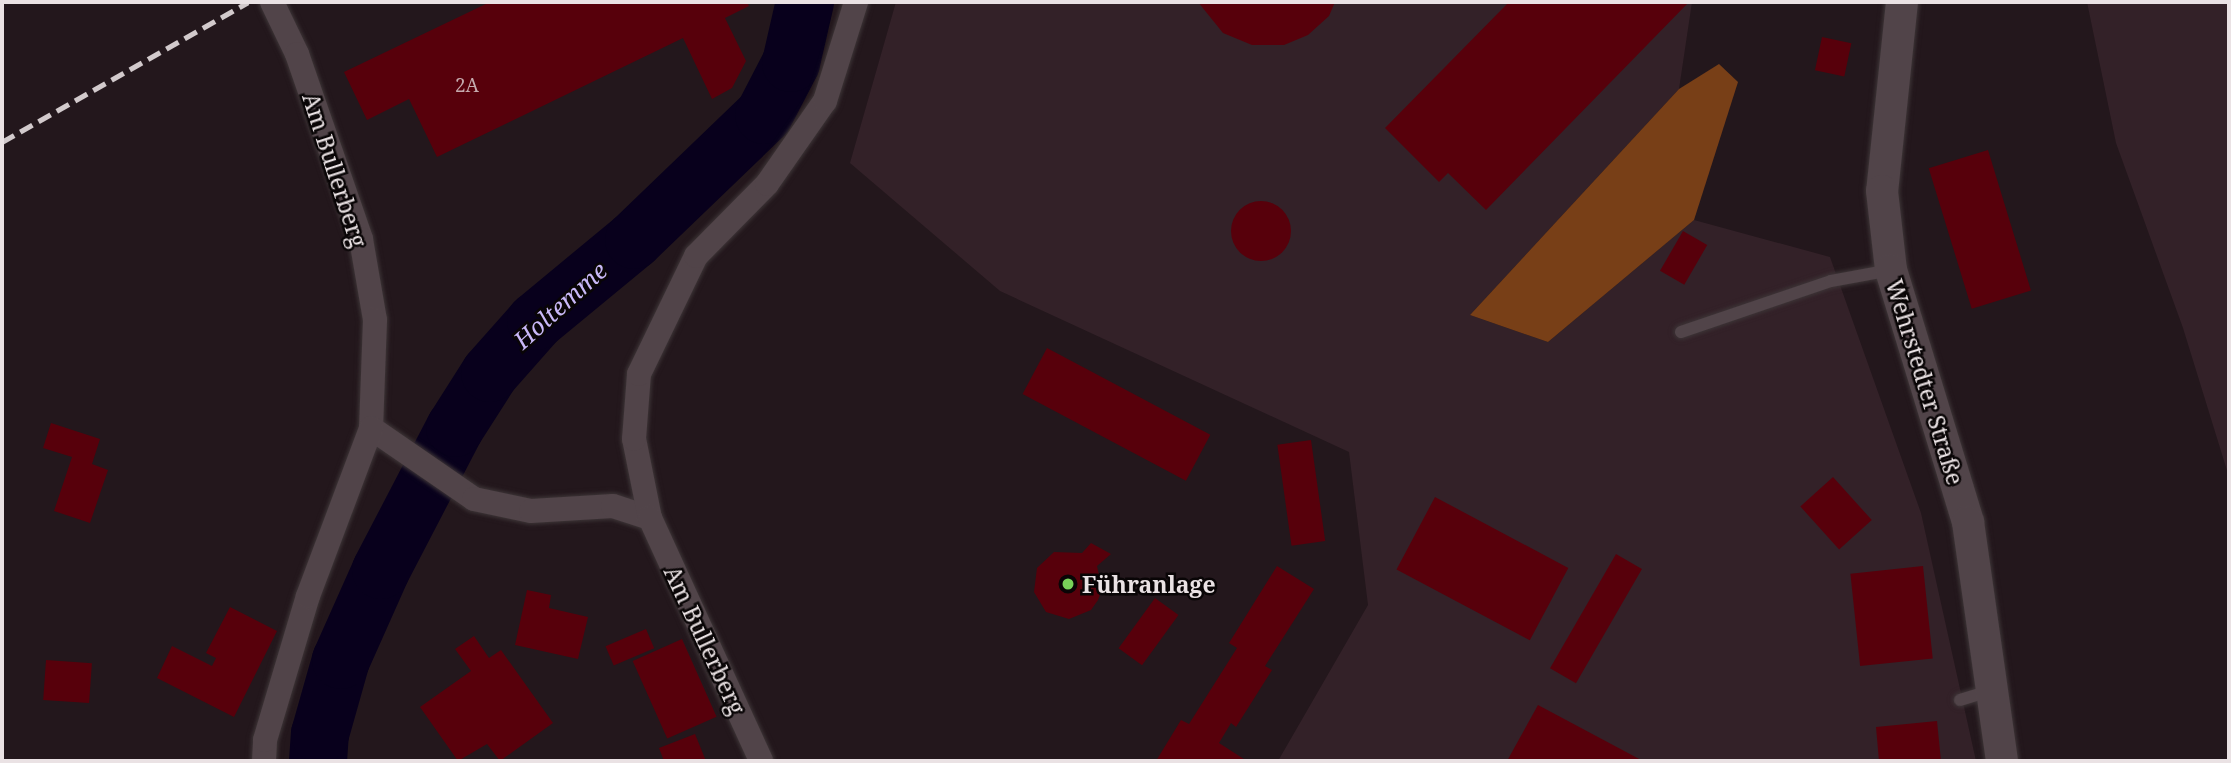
<!DOCTYPE html>
<html>
<head>
<meta charset="utf-8">
<style>
  body { margin:0 }
  #map { position:relative; width:2231px; height:763px; overflow:hidden; background:#23171c; font-family:"Noto Serif",serif }
  div>[style] { position:absolute }
  [style*='--x'] { left:calc(var(--x)*1px); top:calc(var(--y)*1px); width:calc(var(--w)*1px); rotate:calc(var(--a)*1deg) }
  .built>* { inset:0; background:#332128 }
  .forest>* { inset:0; background:#783f17 }
  .river>* { height:58px; margin:-29px; padding:0 29px; transform-origin:29px; border-radius:29px; background:#08001c }
  .building>* { inset:0; background:#57000b; transform-origin:0 0 }
  .round { border-radius:50% }
  .roads { filter:drop-shadow(0 0 2px #3d3537) drop-shadow(0 0 2px #3d3537) }
  .service>* { height:12px; margin:-6px; padding:0 6px; transform-origin:6px; border-radius:6px; background:#514449 }
  .minor>* { height:24px; margin:-12px; padding:0 12px; transform-origin:12px; border-radius:12px; background:#514449 }
  .tertiary>* { height:32px; margin:-16px; padding:0 16px; transform-origin:16px; border-radius:16px; background:#514449 }
  .rail>* { height:5px; margin-top:-2.5px; transform-origin:0; background:repeating-linear-gradient(90deg,#d2cacc 0 14px,transparent 0 21px) }
  .dots>* { width:19px; height:19px; translate:-50% -50%; box-sizing:border-box; border:4px solid #090506; border-radius:50% }
  span { translate:-50% -50%; white-space:nowrap; text-align:center; line-height:1.15; -webkit-text-stroke:5px #090506; paint-order:stroke }
  .number-label { font-size:19px; color:#c5aaae }
  .number-label span { -webkit-text-stroke-width:0 }
  .street-label { font-size:23px; color:#eae2e4 }
  .poi-label { font-size:23px; color:#eae2e4; font-weight:700 }
  .left { translate:0 -50%; text-align:left }
  .water-label { font-size:24px; color:#c9b8f7; font-style:italic }
  .frame { position:absolute; inset:0; border:4px solid #eae2e4; pointer-events:none }
</style>
</head>
<body>
<div id="map">
  <div class="built">
    <i style="clip-path:polygon(896px 2px,1692px 2px,1679px 89px,1470px 315px,1548px 342px,1694px 220px,1830px 257px,1921px 513px,1976px 761px,1278px 761px,1368px 605px,1349px 452px,1000px 291px,850px 163px)"></i>
    <i style="clip-path:polygon(2087px 2px,2229px 2px,2229px 477px,2183px 328px,2116px 143px)"></i>
  </div>
  <div class="forest">
    <i style="clip-path:polygon(1719px 64px,1738px 82px,1694px 220px,1548px 342px,1470px 315px,1679px 89px)"></i>
  </div>
  <div class="river">
    <i style="--x:318;--y:761;--w:27;--a:-86"></i>
    <i style="--x:320;--y:734;--w:77;--a:-74.2"></i>
    <i style="--x:341;--y:660;--w:98;--a:-66"></i>
    <i style="--x:381;--y:570;--w:160;--a:-62.5"></i>
    <i style="--x:455;--y:428;--w:65;--a:-57.5"></i>
    <i style="--x:490;--y:373;--w:69;--a:-48.5"></i>
    <i style="--x:536;--y:321;--w:127;--a:-39.6"></i>
    <i style="--x:634;--y:240;--w:180;--a:-43.9"></i>
    <i style="--x:764;--y:115;--w:59;--a:-62.6"></i>
    <i style="--x:791;--y:63;--w:63;--a:-77.1"></i>
  </div>
  <div class="building">
    <i style="clip-path:polygon(490px 2px,747px 2px,749px 6px,725px 18px,746px 61px,732px 88px,712px 99px,683px 38px,437px 157px,409px 99px,367px 120px,344px 72px)"></i>
    <i style="clip-path:polygon(1198px 2px,1335px 2px,1329px 16px,1308px 35px,1284px 45px,1252px 45px,1223px 33px)"></i>
    <i style="clip-path:polygon(1509px 2px,1688px 3px,1486px 210px,1448px 173px,1439px 182px,1385px 128px)"></i>
    <i style="left:1822px;top:37px;width:30px;height:34px;rotate:12deg"></i>
    <i style="left:1988px;top:150px;width:147px;height:62px;rotate:73deg"></i>
    <i class="round" style="left:1231px;top:201px;width:60px;height:60px"></i>
    <i style="left:1683px;top:231px;width:28px;height:46px;rotate:30deg"></i>
    <i style="left:1047px;top:348px;width:185px;height:52px;rotate:28deg"></i>
    <i style="clip-path:polygon(51px 423px,100px 439px,92px 464px,108px 470px,90px 523px,54px 511px,72px 457px,43px 448px)"></i>
    <i style="left:1311px;top:440px;width:102px;height:34px;rotate:82deg"></i>
    <i style="left:1833px;top:477px;width:58px;height:44px;rotate:48deg"></i>
    <i style="left:1435px;top:497px;width:151px;height:82px;rotate:28deg"></i>
    <i style="clip-path:polygon(1091px 543px,1111px 554px,1097px 566px,1102px 589px,1098px 600px,1091px 610px,1069px 619px,1046px 612px,1034px 592px,1037px 568px,1054px 552px,1082px 553px)"></i>
    <i style="left:1616px;top:554px;width:30px;height:132px;rotate:30deg"></i>
    <i style="clip-path:polygon(1277px 566px,1314px 589px,1265px 666px,1272px 670px,1236px 727px,1231px 723px,1219px 743px,1247px 761px,1156px 761px,1181px 720px,1189px 724px,1237px 648px,1229px 643px)"></i>
    <i style="left:1923px;top:566px;width:93px;height:73px;rotate:84deg"></i>
    <i style="clip-path:polygon(527px 590px,551px 595px,549px 608px,588px 617px,578px 659px,515px 645px)"></i>
    <i style="left:1155px;top:598px;width:29px;height:62px;rotate:36deg"></i>
    <i style="clip-path:polygon(230px 607px,277px 631px,234px 717px,157px 678px,172px 646px,212px 666px,216px 658px,206px 653px)"></i>
    <i style="left:646px;top:629px;width:21px;height:44px;rotate:67deg"></i>
    <i style="clip-path:polygon(474px 636px,489px 658px,501px 650px,553px 723px,500px 761px,487px 744px,458px 761px,420px 707px,471px 671px,455px 649px)"></i>
    <i style="left:682px;top:639px;width:85px;height:54px;rotate:66deg"></i>
    <i style="left:46px;top:660px;width:46px;height:40px;rotate:4deg"></i>
    <i style="clip-path:polygon(1538px 705px,1643px 761px,1507px 761px)"></i>
    <i style="clip-path:polygon(1937px 721px,1941px 761px,1879px 761px,1876px 727px)"></i>
    <i style="clip-path:polygon(695px 734px,706px 761px,664px 761px,659px 748px)"></i>
  </div>
  <div class="roads">
    <div class="service">
      <i style="--x:1681;--y:332;--w:158;--a:-18.8"></i>
      <i style="--x:1831;--y:281;--w:61;--a:-10.4"></i>
      <i style="--x:1960;--y:700;--w:34;--a:-17"></i>
    </div>
    <div class="minor">
      <i style="--x:272;--y:2;--w:58;--a:64.3"></i>
      <i style="--x:297;--y:54;--w:196;--a:70.9"></i>
      <i style="--x:361;--y:239;--w:82;--a:80.2"></i>
      <i style="--x:375;--y:320;--w:108;--a:92.1"></i>
      <i style="--x:371;--y:428;--w:125;--a:34.6"></i>
      <i style="--x:474;--y:499;--w:58;--a:11.9"></i>
      <i style="--x:531;--y:511;--w:82;--a:-3.5"></i>
      <i style="--x:613;--y:506;--w:39;--a:18"></i>
      <i style="--x:650;--y:518;--w:81;--a:-101.4"></i>
      <i style="--x:634;--y:439;--w:65;--a:-85.6"></i>
      <i style="--x:639;--y:374;--w:131;--a:-64.2"></i>
      <i style="--x:696;--y:256;--w:101;--a:-45.4"></i>
      <i style="--x:767;--y:184;--w:101;--a:-55.1"></i>
      <i style="--x:825;--y:101;--w:104;--a:-72.6"></i>
      <i style="--x:650;--y:518;--w:267;--a:65.4"></i>
      <i style="--x:264;--y:761;--w:21;--a:-87"></i>
      <i style="--x:265;--y:740;--w:150;--a:-73.4"></i>
      <i style="--x:308;--y:596;--w:179;--a:-69.4"></i>
    </div>
    <div class="tertiary">
      <i style="--x:1902;--y:2;--w:190;--a:96"></i>
      <i style="--x:1882;--y:191;--w:80;--a:83.5"></i>
      <i style="--x:1891;--y:270;--w:264;--a:73"></i>
      <i style="--x:1968;--y:522;--w:241;--a:81.9"></i>
    </div>
  </div>
  <div class="rail">
    <i style="--x:2;--y:142;--w:283;--a:-29.6"></i>
  </div>
  <div class="dots">
    <i style="left:1068px;top:584px;background:#78d259"></i>
  </div>
  <div class="number-label">
    <span style="left:467px;top:86px">2A</span>
  </div>
  <div class="street-label">
    <span style="left:335px;top:170px;rotate:72deg">Am Bullerberg</span>
    <span style="left:1925px;top:382px;rotate:73deg">Wehrstedter Straße</span>
    <span style="left:705px;top:640px;rotate:65deg">Am Bullerberg</span>
  </div>
  <div class="poi-label">
    <span class="left" style="left:1082px;top:584px">Führanlage</span>
  </div>
  <div class="water-label">
    <span style="left:560px;top:305px;rotate:-42deg">Holtemme</span>
  </div>
  <div class="frame"></div>
</div>
</body>
</html>
